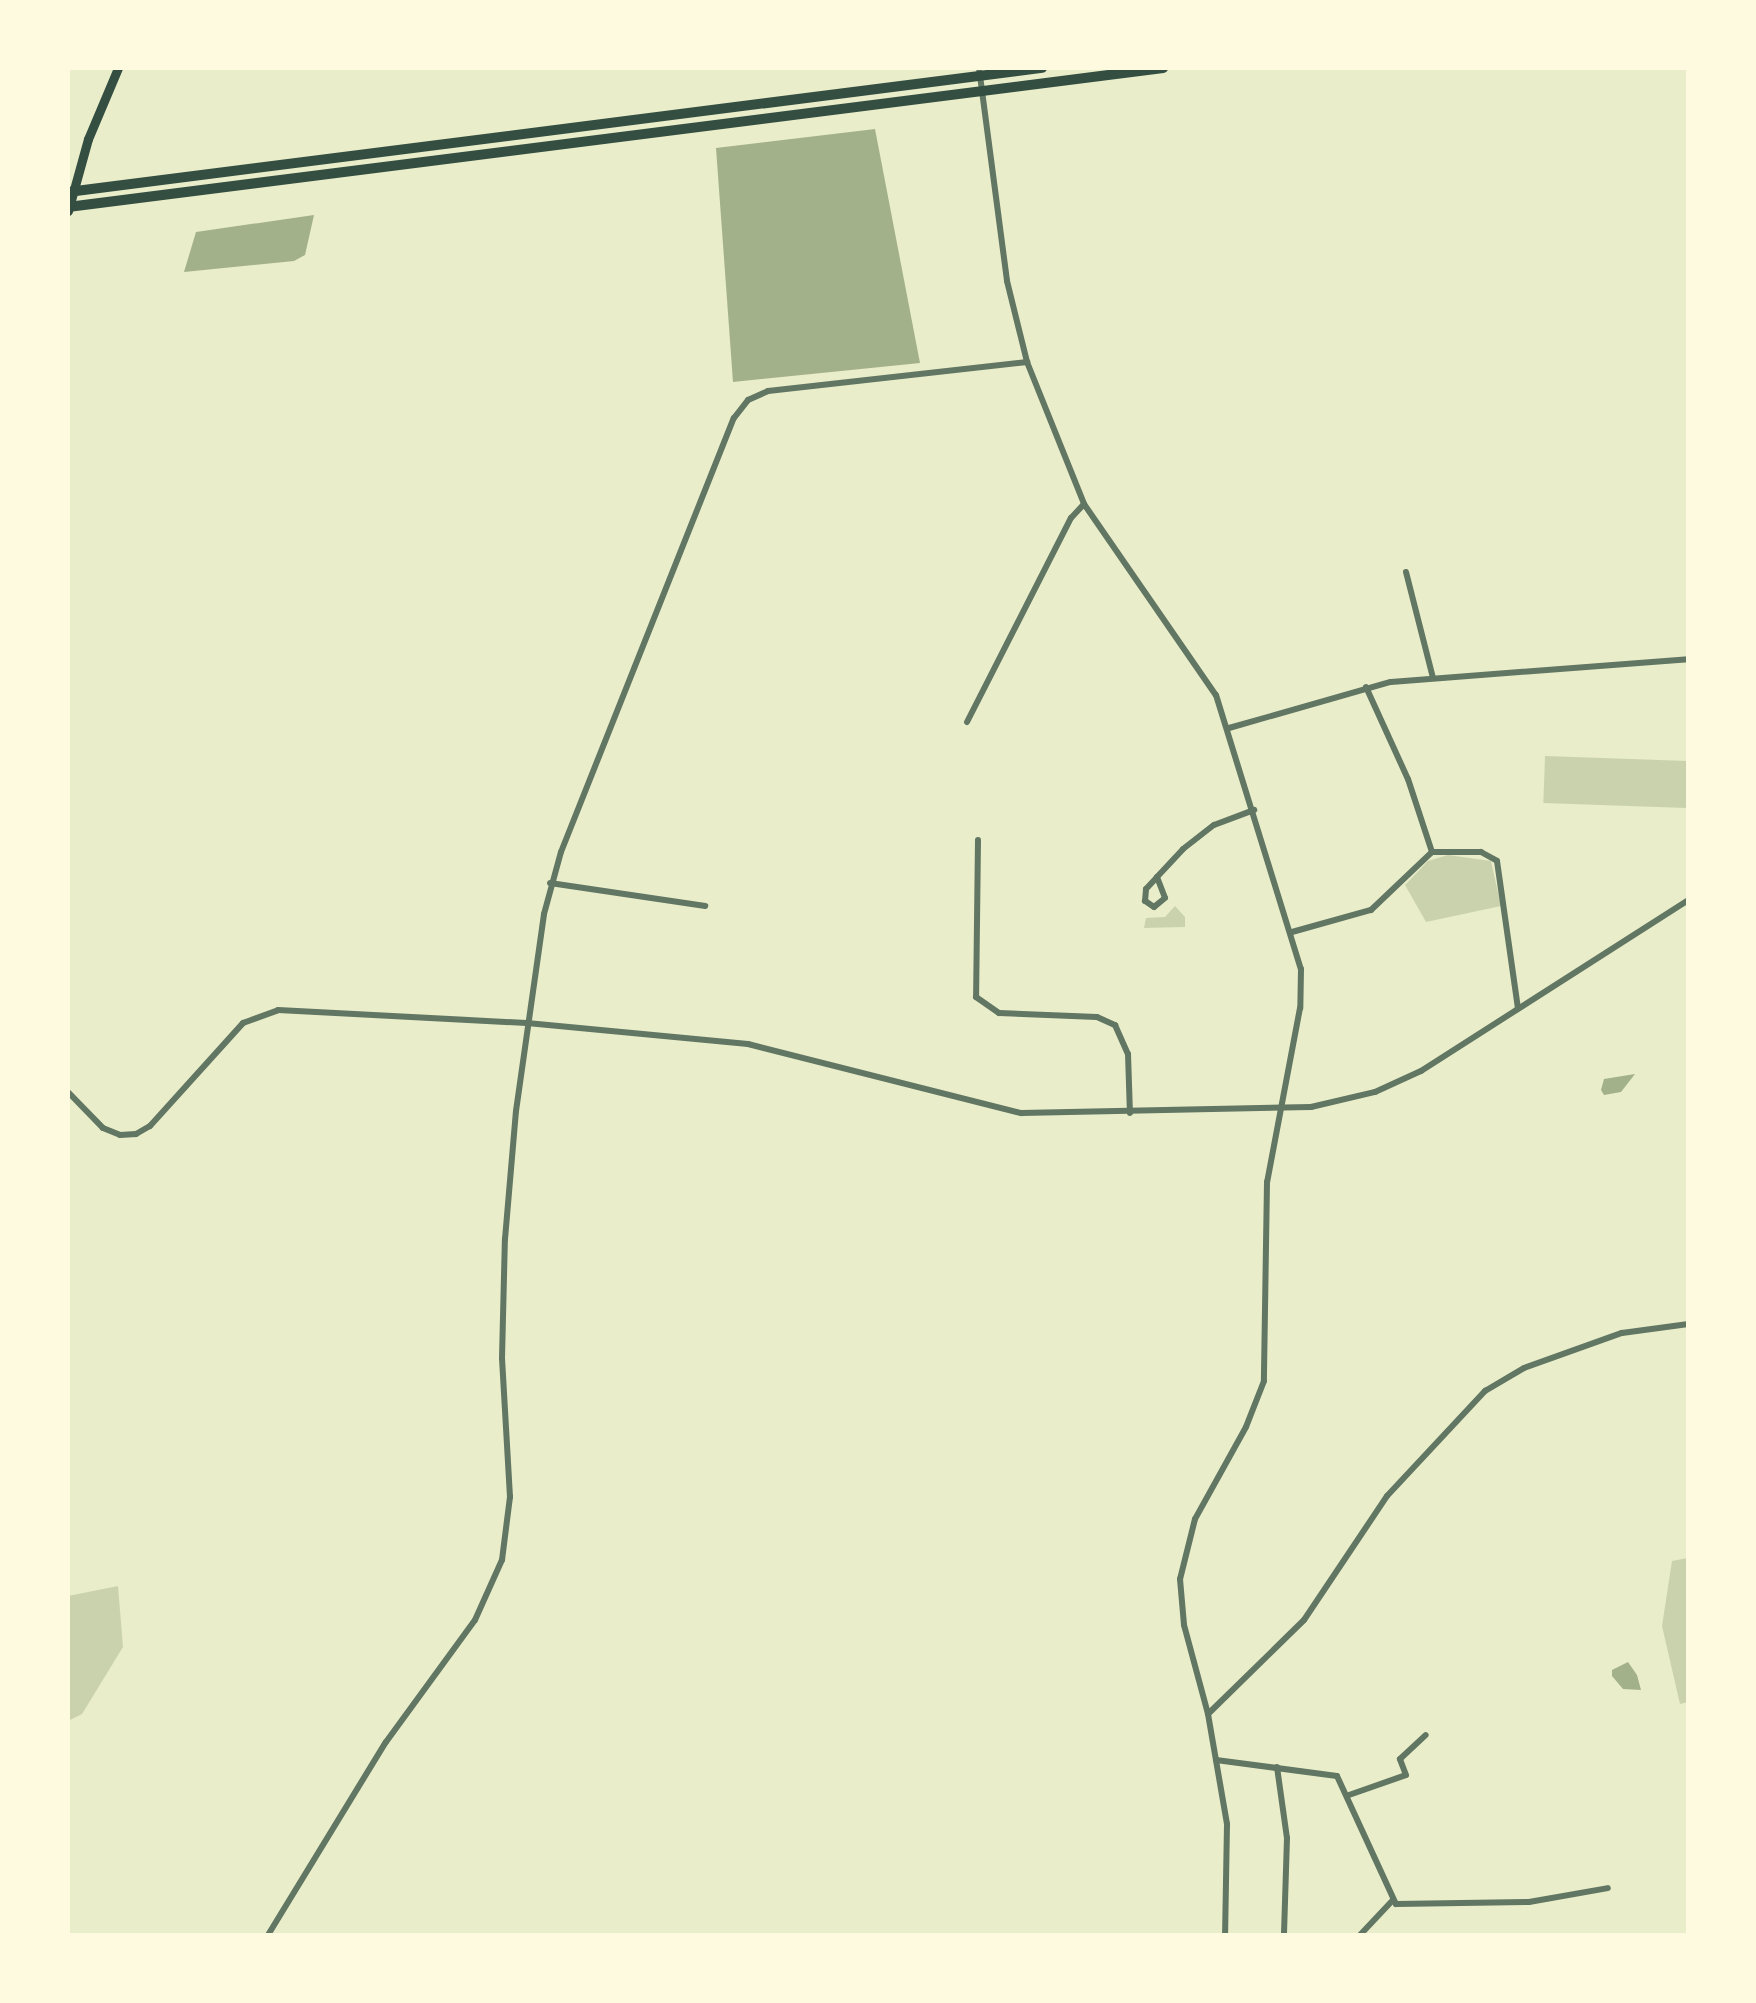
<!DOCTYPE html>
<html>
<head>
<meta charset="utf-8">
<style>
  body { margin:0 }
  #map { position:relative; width:1756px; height:2003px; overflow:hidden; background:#e9edc9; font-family:"Titillium Web",sans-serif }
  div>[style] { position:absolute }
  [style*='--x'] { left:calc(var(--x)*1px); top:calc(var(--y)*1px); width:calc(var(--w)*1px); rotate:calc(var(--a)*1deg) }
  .green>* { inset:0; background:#cad2ad; transform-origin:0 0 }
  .water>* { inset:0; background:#a3b18a }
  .minor>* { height:6px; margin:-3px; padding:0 3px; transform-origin:3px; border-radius:3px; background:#617663 }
  .primary>* { height:9px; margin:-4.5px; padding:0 4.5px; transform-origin:4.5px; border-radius:4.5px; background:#344e41 }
  .motorway>* { height:10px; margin:-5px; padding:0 5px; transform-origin:5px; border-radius:5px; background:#344e41 }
  span { translate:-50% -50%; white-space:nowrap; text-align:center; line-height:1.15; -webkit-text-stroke:7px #fefae0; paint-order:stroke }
  .frame { position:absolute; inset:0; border:70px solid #fefae0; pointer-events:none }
</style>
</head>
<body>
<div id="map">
  <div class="green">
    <i style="left:1545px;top:756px;width:143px;height:47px;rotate:2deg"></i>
    <i style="clip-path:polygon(1448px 855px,1491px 861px,1501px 906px,1426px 922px,1405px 885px,1428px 861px)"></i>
    <i style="clip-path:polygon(1175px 906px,1185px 917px,1185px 927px,1144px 928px,1146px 918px,1165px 917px)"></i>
    <i style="clip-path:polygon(1688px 1558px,1688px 1702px,1680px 1704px,1662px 1626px,1672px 1561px)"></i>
    <i style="clip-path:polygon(118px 1586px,123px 1647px,82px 1714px,68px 1721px,68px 1596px)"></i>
  </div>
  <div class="water">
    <i style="clip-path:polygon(875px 129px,920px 363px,733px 382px,716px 148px)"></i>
    <i style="clip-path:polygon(314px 215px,305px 255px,294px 261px,184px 272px,196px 232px)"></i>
    <i style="clip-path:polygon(1635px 1074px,1621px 1092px,1604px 1095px,1601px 1090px,1604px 1079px)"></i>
    <i style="clip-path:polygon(1628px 1662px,1637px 1675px,1641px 1690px,1623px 1689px,1612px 1676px,1612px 1670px)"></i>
  </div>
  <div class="minor">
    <i style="--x:979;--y:68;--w:215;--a:82.5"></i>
    <i style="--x:1007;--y:281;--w:83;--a:76.1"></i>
    <i style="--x:1027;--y:362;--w:153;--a:68.1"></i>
    <i style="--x:1084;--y:504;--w:232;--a:55.4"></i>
    <i style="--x:1216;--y:695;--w:287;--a:72.8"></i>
    <i style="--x:1301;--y:969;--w:39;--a:91"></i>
    <i style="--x:1300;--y:1008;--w:177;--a:100.7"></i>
    <i style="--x:1267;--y:1182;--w:199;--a:90.9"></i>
    <i style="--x:1264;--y:1381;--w:49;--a:111.4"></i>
    <i style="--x:1246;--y:1427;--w:105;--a:119"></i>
    <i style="--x:1195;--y:1519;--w:62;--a:104"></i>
    <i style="--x:1180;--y:1579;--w:46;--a:85"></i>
    <i style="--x:1184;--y:1625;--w:92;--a:74.9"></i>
    <i style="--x:1208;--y:1714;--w:112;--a:80.2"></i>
    <i style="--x:1227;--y:1824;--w:111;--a:91"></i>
    <i style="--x:1406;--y:572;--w:109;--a:75.7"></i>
    <i style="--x:1366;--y:687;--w:101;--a:65.5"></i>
    <i style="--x:1408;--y:779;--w:77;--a:71.8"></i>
    <i style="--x:1432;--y:852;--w:49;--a:0"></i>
    <i style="--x:1481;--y:852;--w:18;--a:29"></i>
    <i style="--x:1497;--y:861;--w:149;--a:81.9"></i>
    <i style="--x:967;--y:722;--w:229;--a:-63"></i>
    <i style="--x:1071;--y:518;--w:19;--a:-47"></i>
    <i style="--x:1229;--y:728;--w:168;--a:-15.9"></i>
    <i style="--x:1391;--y:682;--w:298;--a:-4.4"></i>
    <i style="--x:978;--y:840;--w:157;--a:90.7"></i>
    <i style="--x:976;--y:997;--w:28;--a:35"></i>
    <i style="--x:999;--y:1013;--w:98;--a:2.3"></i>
    <i style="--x:1097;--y:1017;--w:20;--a:24"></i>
    <i style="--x:1115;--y:1025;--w:32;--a:66"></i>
    <i style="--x:1128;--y:1054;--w:59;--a:88.1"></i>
    <i style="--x:1157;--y:877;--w:22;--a:69"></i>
    <i style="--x:1165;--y:898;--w:14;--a:141"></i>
    <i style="--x:1154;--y:907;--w:11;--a:-146"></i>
    <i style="--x:1145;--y:901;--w:12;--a:-85"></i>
    <i style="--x:1146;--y:889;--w:16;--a:-47"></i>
    <i style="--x:1157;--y:877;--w:38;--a:-47"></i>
    <i style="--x:1183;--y:849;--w:39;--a:-38"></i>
    <i style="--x:1214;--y:825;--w:43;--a:-20.6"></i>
    <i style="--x:550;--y:883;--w:157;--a:8.4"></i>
    <i style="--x:1292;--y:932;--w:82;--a:-15.6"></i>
    <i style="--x:1371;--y:910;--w:84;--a:-43.6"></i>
    <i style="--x:68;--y:1092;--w:50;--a:45.8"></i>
    <i style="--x:103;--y:1128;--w:18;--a:22"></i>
    <i style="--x:120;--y:1135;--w:16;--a:-4"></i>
    <i style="--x:136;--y:1134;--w:16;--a:-30"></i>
    <i style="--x:150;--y:1126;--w:139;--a:-47.9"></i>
    <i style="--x:243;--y:1023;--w:37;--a:-20"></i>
    <i style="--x:278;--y:1010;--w:249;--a:3"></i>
    <i style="--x:527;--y:1023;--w:222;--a:5.4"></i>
    <i style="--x:748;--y:1044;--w:282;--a:14.2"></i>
    <i style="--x:1021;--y:1113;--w:290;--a:-1.2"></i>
    <i style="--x:1311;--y:1107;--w:66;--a:-13.2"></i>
    <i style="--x:1375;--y:1092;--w:51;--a:-24.5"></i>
    <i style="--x:1421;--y:1071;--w:317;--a:-32.6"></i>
    <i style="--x:1208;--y:1714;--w:134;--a:-44.4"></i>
    <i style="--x:1304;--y:1620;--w:149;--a:-56.2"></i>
    <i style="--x:1387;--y:1496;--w:144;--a:-47"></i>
    <i style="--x:1485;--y:1391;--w:45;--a:-30.5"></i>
    <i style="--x:1524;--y:1368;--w:104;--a:-19.7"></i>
    <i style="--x:1622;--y:1333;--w:67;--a:-7.8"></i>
    <i style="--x:1216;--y:1760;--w:122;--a:7.5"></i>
    <i style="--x:1337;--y:1776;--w:141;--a:65.3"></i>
    <i style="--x:1396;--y:1904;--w:133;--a:-0.9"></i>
    <i style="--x:1529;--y:1902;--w:80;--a:-10"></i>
    <i style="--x:1277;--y:1767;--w:72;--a:82"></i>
    <i style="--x:1287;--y:1838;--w:97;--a:91.8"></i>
    <i style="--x:1349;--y:1795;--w:60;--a:-19.3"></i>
    <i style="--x:1406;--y:1775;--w:17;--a:-111"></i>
    <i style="--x:1400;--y:1759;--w:35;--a:-43"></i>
    <i style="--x:268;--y:1935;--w:226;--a:-58.6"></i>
    <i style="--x:386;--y:1742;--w:151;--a:-53.9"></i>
    <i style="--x:475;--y:1620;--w:66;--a:-65.8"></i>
    <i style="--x:502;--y:1560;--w:64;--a:-82.8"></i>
    <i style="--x:510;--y:1497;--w:139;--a:-93.3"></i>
    <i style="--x:502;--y:1358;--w:119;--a:-88.6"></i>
    <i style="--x:505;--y:1239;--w:128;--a:-85.1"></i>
    <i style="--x:516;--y:1111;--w:199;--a:-81.9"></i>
    <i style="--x:544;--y:914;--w:64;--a:-74.7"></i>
    <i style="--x:561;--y:852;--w:467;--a:-68.3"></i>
    <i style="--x:734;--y:418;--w:23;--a:-52"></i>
    <i style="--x:748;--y:400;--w:22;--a:-24"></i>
    <i style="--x:768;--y:391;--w:261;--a:-6.4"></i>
    <i style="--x:1360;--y:1935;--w:47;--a:-46.7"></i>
  </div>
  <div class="primary">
    <i style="--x:68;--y:211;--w:75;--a:-74.5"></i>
    <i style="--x:88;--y:139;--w:77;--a:-67.1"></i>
  </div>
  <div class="motorway">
    <i style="--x:68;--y:192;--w:982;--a:-7.26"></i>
    <i style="--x:68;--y:207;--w:1104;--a:-7.23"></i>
  </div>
  <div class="frame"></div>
</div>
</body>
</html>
